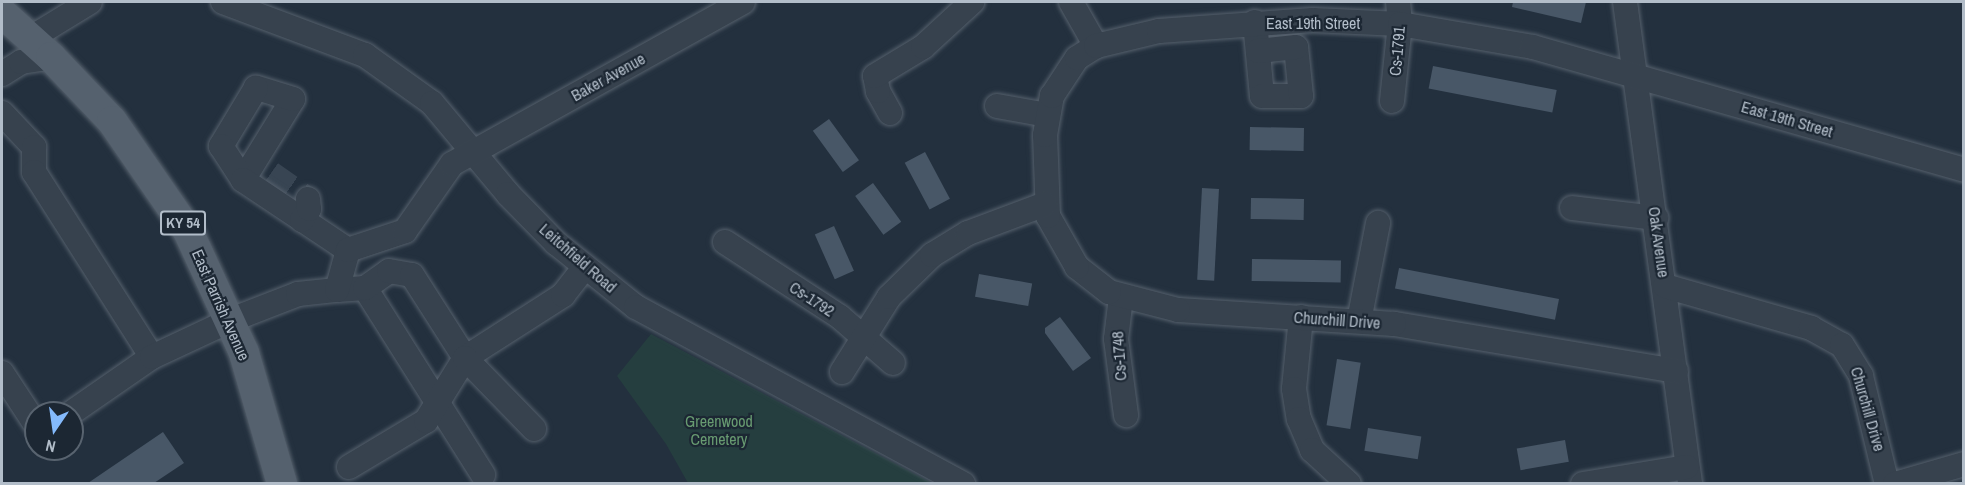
<!DOCTYPE html>
<html>
<head>
<meta charset="utf-8">
<style>
  body { margin:0 }
  #map { position:relative; width:1965px; height:485px; overflow:hidden; background:#23303e; font-family:"Archivo Narrow",sans-serif }
  div>[style] { position:absolute }
  [style*='--x'] { left:calc(var(--x)*1px); top:calc(var(--y)*1px); width:calc(var(--w)*1px); rotate:calc(var(--a)*1deg) }
  .green>* { inset:0; background:#253e3f }
  .building>* { inset:0; background:#485767; transform-origin:0 0 }
  .minor-tunnel>* { height:24px; margin-top:-12px; transform-origin:0; background:repeating-linear-gradient(90deg,#384553 0 24px,transparent 0 36px) }
  .roads { filter:drop-shadow(0 0 2px #55606c) drop-shadow(0 0 2px #55606c) }
  .minor>* { height:24px; margin:-12px; padding:0 12px; transform-origin:12px; border-radius:12px; background:#37424e }
  .major>* { height:30px; margin:-15px; padding:0 15px; transform-origin:15px; border-radius:15px; background:#55616e }
  span { translate:-50% -50%; white-space:nowrap; text-align:center; line-height:1.15; -webkit-text-stroke:4.5px #1c2733; paint-order:stroke }
  .shield-label span { padding:2px 4px; background:#1c2733; border:2px solid; border-radius:4px; -webkit-text-stroke-width:0 }
  .shield-label { font-size:15px; color:#b2bdc9; font-weight:700 }
  .street-label { font-size:16px; color:#b2bdc9 }
  .park-label { font-size:16px; color:#689b71 }
  .frame { position:absolute; inset:0; border:3px solid #b2bdc9; pointer-events:none }
  .north { position:absolute; left:24px; top:401px; width:60px; height:60px; box-sizing:border-box; background:#1c2733; border:2px solid #58636f; border-radius:50%; rotate:193deg; font-size:16px; font-weight:700; line-height:24px; text-align:center; color:#b2bdc9 }
  .north::after { content:''; display:block; margin:auto; width:21px; height:27px; background:#84bafc; clip-path:polygon(50% 0,100% 100%,50% 72%,0 100%) }
</style>
</head>
<body>
<div id="map">
  <div class="green">
    <i style="clip-path:polygon(651px 334px,781px 403px,932px 483px,688px 483px,666px 444px,617px 376px)"></i>
  </div>
  <div class="building">
    <i style="clip-path:polygon(1513px 2px,1586px 2px,1581px 23px,1512px 7px)"></i>
    <i style="left:1433px;top:66px;width:126px;height:23px;rotate:11deg"></i>
    <i style="left:829px;top:119px;width:51px;height:20px;rotate:54deg"></i>
    <i style="left:1250px;top:127px;width:54px;height:23px;rotate:1deg"></i>
    <i style="left:925px;top:152px;width:53px;height:23px;rotate:62deg"></i>
    <i style="left:873px;top:183px;width:48px;height:22px;rotate:54deg"></i>
    <i style="left:1202px;top:188px;width:17px;height:92px;rotate:3deg"></i>
    <i style="left:1251px;top:198px;width:53px;height:21px;rotate:1deg"></i>
    <i style="left:834px;top:226px;width:49px;height:21px;rotate:66deg"></i>
    <i style="left:1252px;top:259px;width:89px;height:22px;rotate:1deg"></i>
    <i style="left:1399px;top:268px;width:163px;height:21px;rotate:11deg"></i>
    <i style="left:979px;top:274px;width:54px;height:23px;rotate:10deg"></i>
    <i style="clip-path:polygon(1060px 317px,1091px 358px,1073px 371px,1045px 333px,1045px 328px)"></i>
    <i style="left:1337px;top:359px;width:24px;height:67px;rotate:9deg"></i>
    <i style="left:1368px;top:428px;width:54px;height:23px;rotate:9deg"></i>
    <i style="clip-path:polygon(163px 432px,184px 463px,154px 483px,88px 483px)"></i>
    <i style="left:1565px;top:440px;width:22px;height:49px;rotate:80deg"></i>
  </div>
  <div class="minor-tunnel">
    <i style="--x:271;--y:173;--w:45;--a:35.1"></i>
  </div>
  <div class="roads">
    <div class="minor">
      <i style="--x:223;--y:2;--w:152;--a:20.5"></i>
      <i style="--x:365;--y:55;--w:82;--a:35.6"></i>
      <i style="--x:432;--y:103;--w:119;--a:50.1"></i>
      <i style="--x:508;--y:194;--w:69;--a:45.6"></i>
      <i style="--x:556;--y:243;--w:102;--a:38.7"></i>
      <i style="--x:636;--y:307;--w:372;--a:28.4"></i>
      <i style="--x:1071;--y:2;--w:51;--a:60.4"></i>
      <i style="--x:1625;--y:2;--w:486;--a:82.3"></i>
      <i style="--x:1255;--y:22;--w:74;--a:84.6"></i>
      <i style="--x:1262;--y:96;--w:39;--a:0"></i>
      <i style="--x:1301;--y:96;--w:49;--a:-95.8"></i>
      <i style="--x:1296;--y:47;--w:38;--a:174"></i>
      <i style="--x:31;--y:38;--w:69;--a:-31.4"></i>
      <i style="--x:2;--y:74;--w:22;--a:-32"></i>
      <i style="--x:21;--y:62;--w:30;--a:-9"></i>
      <i style="--x:1392;--y:101;--w:77;--a:-84.1"></i>
      <i style="--x:1400;--y:24;--w:22;--a:-95"></i>
      <i style="--x:997;--y:106;--w:51;--a:10.2"></i>
      <i style="--x:2;--y:113;--w:47;--a:46.7"></i>
      <i style="--x:34;--y:147;--w:25;--a:90"></i>
      <i style="--x:34;--y:172;--w:219;--a:57.5"></i>
      <i style="--x:890;--y:113;--w:25;--a:-119"></i>
      <i style="--x:878;--y:91;--w:15;--a:-101"></i>
      <i style="--x:875;--y:76;--w:56;--a:-31.1"></i>
      <i style="--x:923;--y:47;--w:67;--a:-42.6"></i>
      <i style="--x:243;--y:180;--w:95;--a:-58.3"></i>
      <i style="--x:293;--y:99;--w:39;--a:-163"></i>
      <i style="--x:256;--y:88;--w:68;--a:121.1"></i>
      <i style="--x:221;--y:146;--w:40;--a:57.1"></i>
      <i style="--x:243;--y:180;--w:126;--a:33.7"></i>
      <i style="--x:1572;--y:208;--w:85;--a:6.8"></i>
      <i style="--x:302;--y:220;--w:13;--a:-58"></i>
      <i style="--x:309;--y:209;--w:10;--a:-96"></i>
      <i style="--x:725;--y:242;--w:137;--a:33.1"></i>
      <i style="--x:840;--y:317;--w:70;--a:41"></i>
      <i style="--x:1665;--y:286;--w:152;--a:16"></i>
      <i style="--x:1811;--y:328;--w:35;--a:29"></i>
      <i style="--x:1842;--y:345;--w:36;--a:58"></i>
      <i style="--x:1861;--y:376;--w:111;--a:76.5"></i>
      <i style="--x:365;--y:288;--w:221;--a:57.7"></i>
      <i style="--x:337;--y:290;--w:28;--a:-4"></i>
      <i style="--x:365;--y:288;--w:29;--a:-35"></i>
      <i style="--x:389;--y:271;--w:23;--a:10"></i>
      <i style="--x:412;--y:275;--w:98;--a:57.4"></i>
      <i style="--x:465;--y:358;--w:117;--a:-32.7"></i>
      <i style="--x:563;--y:295;--w:36;--a:-52"></i>
      <i style="--x:1121;--y:297;--w:42;--a:96.8"></i>
      <i style="--x:1116;--y:339;--w:77;--a:82.5"></i>
      <i style="--x:1301;--y:317;--w:72;--a:95.6"></i>
      <i style="--x:1294;--y:389;--w:30;--a:81"></i>
      <i style="--x:1299;--y:419;--w:34;--a:67"></i>
      <i style="--x:1312;--y:450;--w:50;--a:42.6"></i>
      <i style="--x:1359;--y:321;--w:100;--a:-79"></i>
      <i style="--x:1676;--y:371;--w:286;--a:-170.5"></i>
      <i style="--x:1394;--y:324;--w:216;--a:-176.3"></i>
      <i style="--x:1178;--y:310;--w:71;--a:-165.4"></i>
      <i style="--x:1109;--y:292;--w:41;--a:-142"></i>
      <i style="--x:1077;--y:267;--w:59;--a:-119.6"></i>
      <i style="--x:1048;--y:216;--w:81;--a:-92.1"></i>
      <i style="--x:1045;--y:135;--w:40;--a:-80"></i>
      <i style="--x:1052;--y:96;--w:45;--a:-56.7"></i>
      <i style="--x:1077;--y:58;--w:22;--a:-32"></i>
      <i style="--x:1096;--y:46;--w:65;--a:-13.4"></i>
      <i style="--x:1159;--y:31;--w:154;--a:-4.1"></i>
      <i style="--x:1313;--y:20;--w:87;--a:2.6"></i>
      <i style="--x:1400;--y:24;--w:135;--a:9.8"></i>
      <i style="--x:1533;--y:47;--w:448;--a:15.9"></i>
      <i style="--x:842;--y:372;--w:89;--a:-57.9"></i>
      <i style="--x:889;--y:297;--w:60;--a:-44.3"></i>
      <i style="--x:932;--y:255;--w:42;--a:-31.4"></i>
      <i style="--x:968;--y:233;--w:82;--a:-20.6"></i>
      <i style="--x:2;--y:373;--w:62;--a:56.8"></i>
      <i style="--x:71;--y:413;--w:98;--a:-34.7"></i>
      <i style="--x:152;--y:357;--w:87;--a:-25.1"></i>
      <i style="--x:231;--y:320;--w:72;--a:-21.2"></i>
      <i style="--x:298;--y:294;--w:39;--a:-6"></i>
      <i style="--x:337;--y:290;--w:41;--a:-74.6"></i>
      <i style="--x:348;--y:250;--w:60;--a:-18.4"></i>
      <i style="--x:405;--y:231;--w:82;--a:-55"></i>
      <i style="--x:452;--y:164;--w:333;--a:-29.1"></i>
      <i style="--x:349;--y:467;--w:90;--a:-30.9"></i>
      <i style="--x:426;--y:421;--w:74;--a:-58.2"></i>
      <i style="--x:465;--y:358;--w:99;--a:45.8"></i>
      <i style="--x:1583;--y:484;--w:105;--a:-9.3"></i>
      <i style="--x:1895;--y:484;--w:72;--a:-16.2"></i>
    </div>
    <div class="major">
      <i style="--x:2;--y:13;--w:66;--a:41.9"></i>
      <i style="--x:51;--y:57;--w:88;--a:46.4"></i>
      <i style="--x:112;--y:121;--w:134;--a:55.4"></i>
      <i style="--x:188;--y:231;--w:134;--a:65.3"></i>
      <i style="--x:244;--y:353;--w:136;--a:73.8"></i>
    </div>
  </div>
  <div class="shield-label">
    <span style="left:183px;top:223px">KY 54</span>
  </div>
  <div class="street-label">
    <span style="left:1313px;top:23px">East 19th Street</span>
    <span style="left:1397px;top:51px;rotate:-85deg">Cs-1791</span>
    <span style="left:608px;top:77px;rotate:-29deg">Baker Avenue</span>
    <span style="left:1787px;top:119px;rotate:16deg">East 19th Street</span>
    <span style="left:1659px;top:242px;rotate:82deg">Oak Avenue</span>
    <span style="left:578px;top:258px;rotate:41deg">Leitchfield Road</span>
    <span style="left:812px;top:299px;rotate:33deg">Cs-1792</span>
    <span style="left:221px;top:305px;rotate:66deg">East Parrish Avenue</span>
    <span style="left:1337px;top:320px;rotate:4deg">Churchill Drive</span>
    <span style="left:1119px;top:356px;rotate:-94deg">Cs-1748</span>
    <span style="left:1868px;top:409px;rotate:74deg">Churchill Drive</span>
  </div>
  <div class="park-label">
    <span style="left:719px;top:430px">Greenwood<br>Cemetery</span>
  </div>
  <div class="frame"></div>
  <div class="north">N</div>
</div>
</body>
</html>
